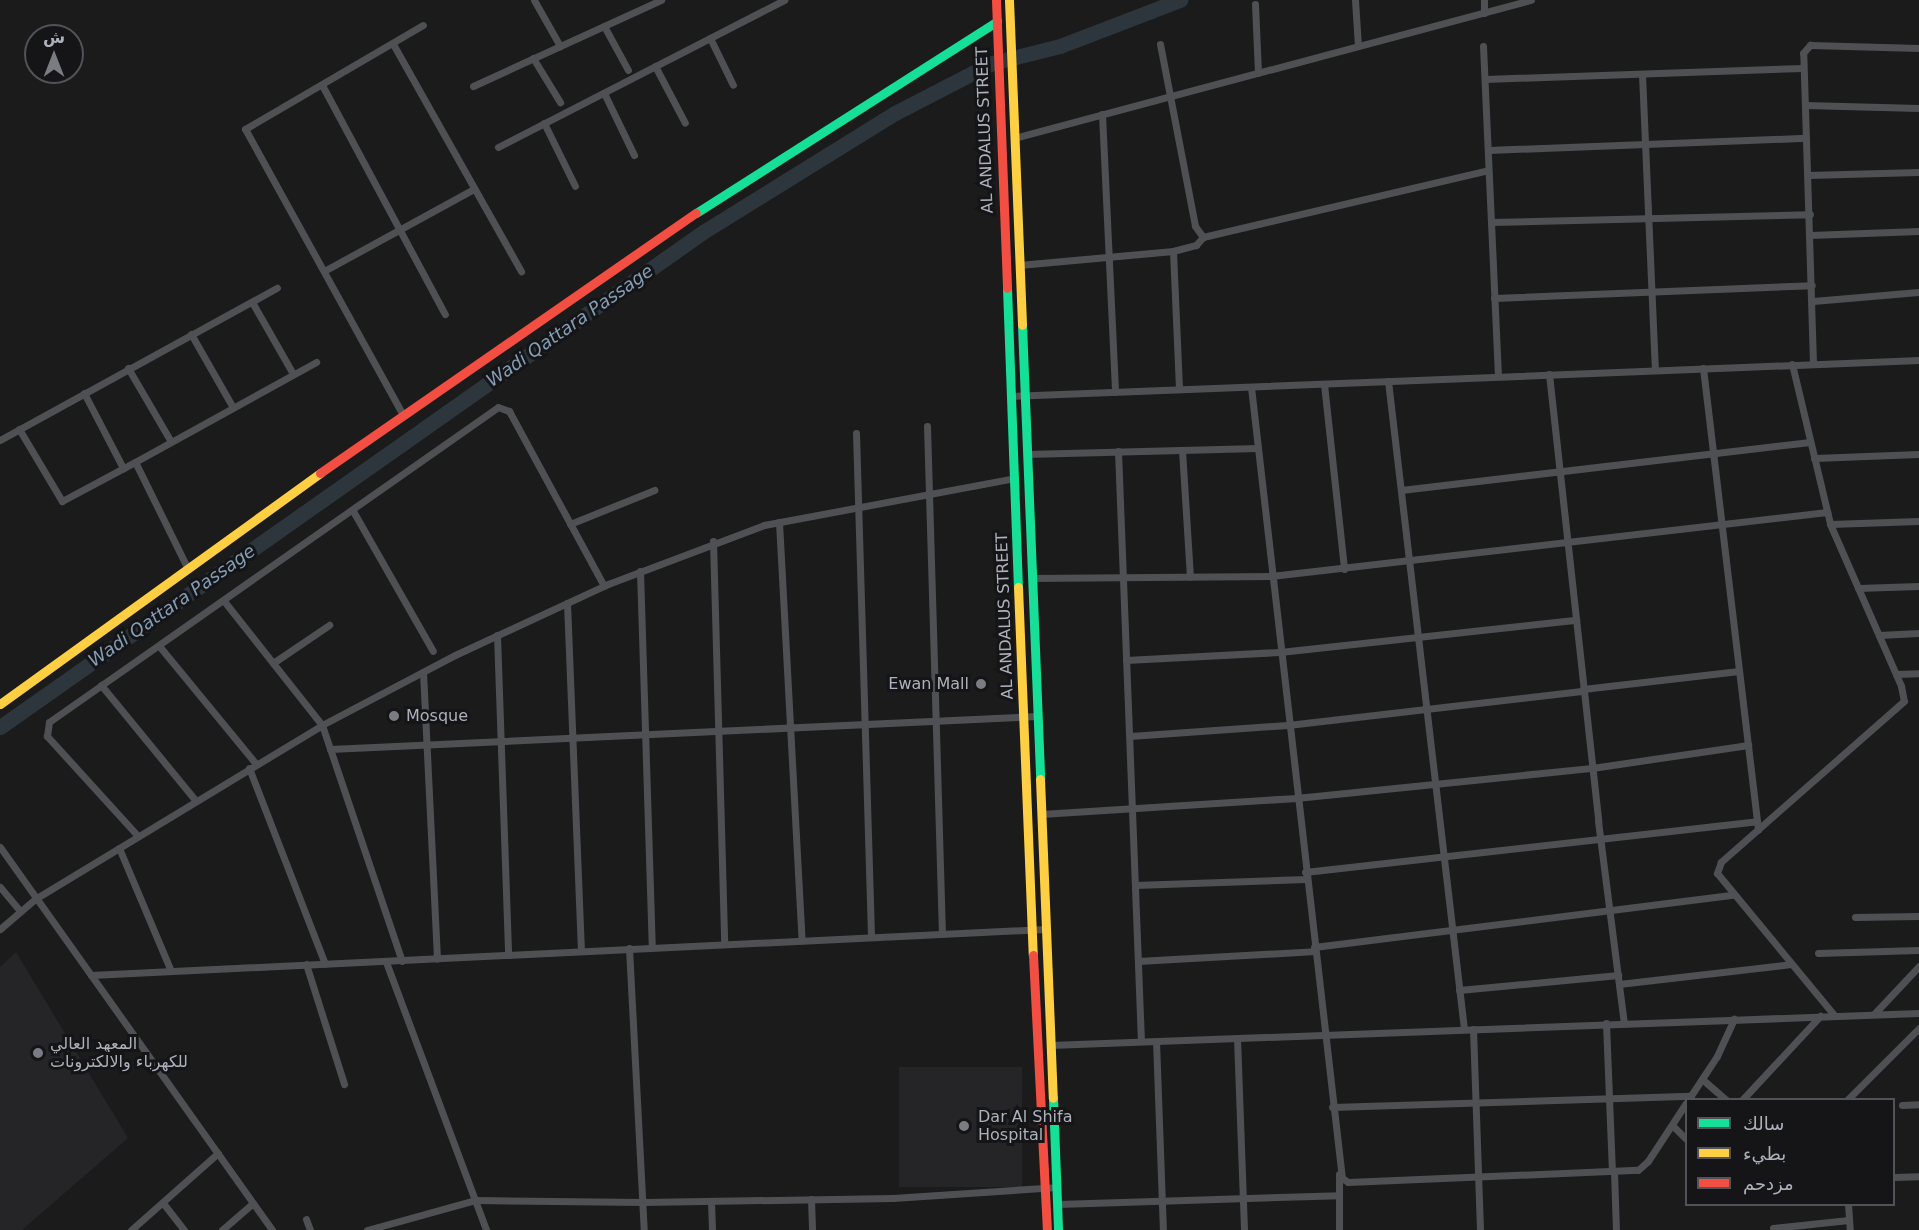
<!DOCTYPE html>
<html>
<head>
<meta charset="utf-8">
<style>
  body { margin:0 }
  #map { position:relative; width:1919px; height:1230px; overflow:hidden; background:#1b1b1b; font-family:"DejaVu Sans","Noto Naskh Arabic",sans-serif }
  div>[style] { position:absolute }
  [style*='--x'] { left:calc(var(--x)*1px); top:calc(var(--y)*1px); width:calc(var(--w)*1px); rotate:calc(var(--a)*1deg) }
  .built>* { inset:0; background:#252527; transform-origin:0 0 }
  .river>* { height:15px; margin:-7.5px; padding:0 7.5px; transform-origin:7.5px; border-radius:7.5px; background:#2d363d }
  .street>* { height:7px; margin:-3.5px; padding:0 3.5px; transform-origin:3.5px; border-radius:3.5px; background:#4f5054 }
  .fast>* { height:9px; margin:-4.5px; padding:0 4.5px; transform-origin:4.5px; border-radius:4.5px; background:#16e098 }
  .slow>* { height:9px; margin:-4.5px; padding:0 4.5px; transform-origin:4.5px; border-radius:4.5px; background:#ffcf43 }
  .jam>* { height:9px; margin:-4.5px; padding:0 4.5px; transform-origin:4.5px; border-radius:4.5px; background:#f24e42 }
  .dots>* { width:16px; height:16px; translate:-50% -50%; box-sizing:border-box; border:3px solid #151517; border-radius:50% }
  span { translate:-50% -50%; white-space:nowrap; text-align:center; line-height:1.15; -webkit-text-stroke:6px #151517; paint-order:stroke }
  .street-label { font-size:16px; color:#acb1bb }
  .poi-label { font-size:16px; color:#acb1bb }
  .right { translate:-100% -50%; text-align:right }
  .left { translate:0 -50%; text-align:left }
  .water-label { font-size:18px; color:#849eb5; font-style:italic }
  .legend { position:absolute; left:1685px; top:1098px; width:210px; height:108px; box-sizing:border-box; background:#151517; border:2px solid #515359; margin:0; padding:8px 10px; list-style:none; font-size:18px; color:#acb1bb }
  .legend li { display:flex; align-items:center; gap:12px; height:30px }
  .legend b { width:30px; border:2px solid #515359 }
  .north { position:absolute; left:24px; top:24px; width:60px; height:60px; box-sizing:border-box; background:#151517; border:2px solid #515359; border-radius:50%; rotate:0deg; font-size:16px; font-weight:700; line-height:24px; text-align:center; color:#acb1bb }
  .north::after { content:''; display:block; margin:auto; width:21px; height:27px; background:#797c83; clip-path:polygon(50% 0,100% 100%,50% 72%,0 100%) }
</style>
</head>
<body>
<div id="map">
  <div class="built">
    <i style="clip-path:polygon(16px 952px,128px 1138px,22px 1230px,0 1230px,0 967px)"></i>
    <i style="left:1022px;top:1067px;width:120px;height:123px;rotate:90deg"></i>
  </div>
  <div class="river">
    <i style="--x:0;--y:727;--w:860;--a:-35.15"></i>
    <i style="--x:703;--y:232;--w:226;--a:-31.8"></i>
    <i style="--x:895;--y:113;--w:109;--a:-27.3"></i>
    <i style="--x:992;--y:63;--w:70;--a:-14"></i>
    <i style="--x:1060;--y:46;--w:129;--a:-21"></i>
  </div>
  <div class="street">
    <i style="--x:534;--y:0;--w:53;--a:60.5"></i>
    <i style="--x:1355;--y:0;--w:46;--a:86.3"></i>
    <i style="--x:1484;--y:0;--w:13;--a:90"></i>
    <i style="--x:1255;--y:4;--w:69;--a:87.5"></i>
    <i style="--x:604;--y:26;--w:50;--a:61.4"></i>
    <i style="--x:710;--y:38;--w:52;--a:63.9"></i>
    <i style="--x:393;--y:44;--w:261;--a:60.6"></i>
    <i style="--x:1160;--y:44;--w:185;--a:79.1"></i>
    <i style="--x:1195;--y:226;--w:14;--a:54"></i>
    <i style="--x:1203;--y:237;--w:293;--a:-13.2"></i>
    <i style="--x:1483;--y:46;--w:330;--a:87.4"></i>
    <i style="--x:533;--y:58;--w:52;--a:58.5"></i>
    <i style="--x:655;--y:66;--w:64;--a:62.2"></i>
    <i style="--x:1642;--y:74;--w:296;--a:87.5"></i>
    <i style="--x:1485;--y:79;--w:318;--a:-2"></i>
    <i style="--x:322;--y:85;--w:260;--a:61.8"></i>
    <i style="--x:473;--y:86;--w:207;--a:-24.6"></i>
    <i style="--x:604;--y:93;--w:69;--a:64.2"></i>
    <i style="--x:1805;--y:105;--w:114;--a:1.5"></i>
    <i style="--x:1102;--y:114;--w:278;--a:87.3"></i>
    <i style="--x:544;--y:123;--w:70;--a:63.8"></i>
    <i style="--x:1014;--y:138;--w:535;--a:-14.95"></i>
    <i style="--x:498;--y:147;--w:322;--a:-27.2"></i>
    <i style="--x:1488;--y:150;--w:318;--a:-2.2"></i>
    <i style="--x:1808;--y:175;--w:111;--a:-1.5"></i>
    <i style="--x:1491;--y:222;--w:319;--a:-1.4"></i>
    <i style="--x:1810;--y:235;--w:109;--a:-2.1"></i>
    <i style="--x:1173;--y:251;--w:138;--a:87.5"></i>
    <i style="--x:1019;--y:265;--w:155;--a:-5.2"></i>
    <i style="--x:1173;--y:251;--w:24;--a:-15"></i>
    <i style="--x:1196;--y:245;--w:11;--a:-49"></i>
    <i style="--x:324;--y:271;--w:171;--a:-28.7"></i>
    <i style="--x:1494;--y:298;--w:318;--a:-2.3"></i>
    <i style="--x:1813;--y:301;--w:106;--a:-4.9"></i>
    <i style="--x:252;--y:302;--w:83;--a:60.3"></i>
    <i style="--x:191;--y:334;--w:83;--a:60.3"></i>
    <i style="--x:1813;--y:363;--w:310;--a:-91.8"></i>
    <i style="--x:1803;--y:53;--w:11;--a:-49"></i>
    <i style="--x:1810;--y:45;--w:109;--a:1.6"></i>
    <i style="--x:1792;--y:364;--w:164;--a:76.6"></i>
    <i style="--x:1830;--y:524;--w:177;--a:66.3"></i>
    <i style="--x:1901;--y:686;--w:15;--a:79"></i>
    <i style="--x:1904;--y:701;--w:244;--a:138.7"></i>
    <i style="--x:1721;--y:862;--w:12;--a:110"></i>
    <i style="--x:1717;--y:873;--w:185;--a:50.5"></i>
    <i style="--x:128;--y:368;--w:83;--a:59.7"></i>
    <i style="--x:1703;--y:368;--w:465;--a:83.2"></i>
    <i style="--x:1549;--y:374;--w:450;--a:83.7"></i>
    <i style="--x:1598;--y:821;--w:204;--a:82.7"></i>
    <i style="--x:1388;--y:381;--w:652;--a:83.31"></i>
    <i style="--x:1324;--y:384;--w:186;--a:83.8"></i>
    <i style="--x:1251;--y:387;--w:796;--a:83.44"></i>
    <i style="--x:1342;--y:1178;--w:7;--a:34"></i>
    <i style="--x:1348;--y:1182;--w:290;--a:-2.4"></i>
    <i style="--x:1638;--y:1170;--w:13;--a:-42"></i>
    <i style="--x:1648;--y:1161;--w:69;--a:-56.8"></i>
    <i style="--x:84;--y:393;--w:85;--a:62.5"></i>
    <i style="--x:1012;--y:396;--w:908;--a:-2.27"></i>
    <i style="--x:403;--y:415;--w:327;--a:-118.9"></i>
    <i style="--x:245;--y:129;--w:206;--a:-30.3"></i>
    <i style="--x:927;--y:426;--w:507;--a:88.31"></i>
    <i style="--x:19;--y:429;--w:84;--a:59.2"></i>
    <i style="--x:62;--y:501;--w:83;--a:-28.1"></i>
    <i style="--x:856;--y:433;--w:503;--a:88.29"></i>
    <i style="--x:0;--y:440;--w:316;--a:-28.8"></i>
    <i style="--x:1182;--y:450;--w:127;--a:86.4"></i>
    <i style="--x:1118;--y:451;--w:590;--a:87.77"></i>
    <i style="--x:1027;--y:454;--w:231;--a:-1.5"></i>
    <i style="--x:1814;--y:458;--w:105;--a:-2.2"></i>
    <i style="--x:1401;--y:490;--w:412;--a:-6.7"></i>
    <i style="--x:353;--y:511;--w:161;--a:60.3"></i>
    <i style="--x:779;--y:522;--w:419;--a:86.9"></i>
    <i style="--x:570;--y:524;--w:91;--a:-22"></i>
    <i style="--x:1830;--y:524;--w:89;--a:-1.9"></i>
    <i style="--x:713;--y:541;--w:402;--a:88.4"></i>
    <i style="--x:187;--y:567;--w:117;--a:-116.3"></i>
    <i style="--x:135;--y:462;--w:207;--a:-28.9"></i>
    <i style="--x:640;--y:571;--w:376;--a:88.2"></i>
    <i style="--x:1032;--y:578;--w:239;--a:-0.5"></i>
    <i style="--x:1271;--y:576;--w:560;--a:-6.57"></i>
    <i style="--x:1858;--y:588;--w:61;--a:-1.9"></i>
    <i style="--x:224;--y:601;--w:158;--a:51.7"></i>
    <i style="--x:322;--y:725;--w:249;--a:71.3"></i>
    <i style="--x:567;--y:603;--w:347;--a:87.7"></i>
    <i style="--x:497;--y:635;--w:320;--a:88"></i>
    <i style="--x:1879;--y:635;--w:40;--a:-2.9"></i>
    <i style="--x:160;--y:647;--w:151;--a:50.6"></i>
    <i style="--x:1126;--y:660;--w:154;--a:-3"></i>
    <i style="--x:1280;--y:652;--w:298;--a:-6.2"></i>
    <i style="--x:273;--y:663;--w:68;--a:-34.2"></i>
    <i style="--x:423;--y:672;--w:287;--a:87.2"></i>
    <i style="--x:1896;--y:674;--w:23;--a:-2"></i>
    <i style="--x:101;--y:685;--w:149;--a:50.7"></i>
    <i style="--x:1583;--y:689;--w:157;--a:-6.6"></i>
    <i style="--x:1130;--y:736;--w:158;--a:-4"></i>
    <i style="--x:1288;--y:725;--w:298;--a:-6.6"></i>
    <i style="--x:330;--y:749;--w:708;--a:-2.67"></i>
    <i style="--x:249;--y:768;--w:210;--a:68.8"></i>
    <i style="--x:1041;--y:814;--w:256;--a:-3.6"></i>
    <i style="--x:1296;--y:798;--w:298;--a:-5.8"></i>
    <i style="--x:1592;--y:768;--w:158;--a:-8.4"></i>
    <i style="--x:137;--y:835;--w:134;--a:-132.3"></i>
    <i style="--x:47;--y:736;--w:14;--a:-82"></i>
    <i style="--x:49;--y:722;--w:548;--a:-35.05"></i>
    <i style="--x:498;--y:407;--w:12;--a:20"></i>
    <i style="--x:509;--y:411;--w:199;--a:61.5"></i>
    <i style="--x:0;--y:847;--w:470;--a:54.6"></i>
    <i style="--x:119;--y:848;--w:131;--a:67.1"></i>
    <i style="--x:1305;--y:872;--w:455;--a:-6.4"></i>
    <i style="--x:1135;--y:885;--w:171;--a:-2"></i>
    <i style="--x:0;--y:887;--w:30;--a:50"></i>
    <i style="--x:1855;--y:917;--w:64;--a:-0.9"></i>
    <i style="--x:0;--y:929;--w:46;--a:-40.6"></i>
    <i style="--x:35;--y:899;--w:336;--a:-31.2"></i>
    <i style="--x:322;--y:725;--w:150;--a:-27.8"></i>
    <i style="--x:455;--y:655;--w:169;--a:-24.9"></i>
    <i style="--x:608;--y:584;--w:167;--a:-20.7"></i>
    <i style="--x:764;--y:525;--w:255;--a:-10.6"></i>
    <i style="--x:1314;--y:947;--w:422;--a:-7.1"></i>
    <i style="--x:629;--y:948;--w:282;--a:87"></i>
    <i style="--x:1818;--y:953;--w:101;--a:-1.7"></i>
    <i style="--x:1138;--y:961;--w:177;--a:-3.2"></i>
    <i style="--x:386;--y:962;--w:286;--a:69.5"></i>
    <i style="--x:306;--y:964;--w:126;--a:72.4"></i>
    <i style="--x:91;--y:975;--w:955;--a:-2.76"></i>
    <i style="--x:1619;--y:984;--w:173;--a:-6.6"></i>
    <i style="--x:1459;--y:990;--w:160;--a:-5.4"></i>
    <i style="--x:1874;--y:1014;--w:66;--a:-46.8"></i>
    <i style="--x:1606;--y:1023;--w:148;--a:87.7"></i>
    <i style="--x:1473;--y:1029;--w:201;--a:88"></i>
    <i style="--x:1237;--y:1038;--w:192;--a:87.9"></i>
    <i style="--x:1156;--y:1041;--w:189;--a:87.9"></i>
    <i style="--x:1050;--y:1045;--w:870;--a:-2.11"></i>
    <i style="--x:1702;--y:1079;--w:32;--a:41"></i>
    <i style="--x:1690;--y:1097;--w:49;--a:-56.6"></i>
    <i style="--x:1717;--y:1056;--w:41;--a:-65.3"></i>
    <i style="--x:1742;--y:1100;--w:115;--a:-47.1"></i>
    <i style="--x:1847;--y:1100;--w:102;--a:-45"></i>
    <i style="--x:1902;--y:1105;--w:17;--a:-3"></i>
    <i style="--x:1332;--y:1107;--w:359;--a:-1.8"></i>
    <i style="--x:1672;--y:1125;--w:20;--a:45"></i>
    <i style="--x:1614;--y:1171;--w:59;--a:88.1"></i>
    <i style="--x:1894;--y:1177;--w:25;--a:-2"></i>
    <i style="--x:811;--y:1199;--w:31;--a:88"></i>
    <i style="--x:711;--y:1201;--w:29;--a:88"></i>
    <i style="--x:163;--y:1203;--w:34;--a:52"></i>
    <i style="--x:1058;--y:1204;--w:281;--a:-1.8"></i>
    <i style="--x:1848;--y:1204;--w:26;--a:86"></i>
    <i style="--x:306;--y:1219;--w:12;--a:70"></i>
    <i style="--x:1773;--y:1228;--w:76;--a:-6"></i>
    <i style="--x:131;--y:1230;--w:116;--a:-41.5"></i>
    <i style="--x:222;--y:1230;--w:41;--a:-41.1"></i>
    <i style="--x:367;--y:1230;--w:113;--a:-15.4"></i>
    <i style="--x:476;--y:1200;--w:167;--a:0.7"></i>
    <i style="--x:643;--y:1202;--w:250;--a:-0.9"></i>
    <i style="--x:893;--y:1198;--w:164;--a:-3.8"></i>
    <i style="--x:1339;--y:1230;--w:56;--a:-90"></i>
  </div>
  <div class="fast">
    <i style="--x:696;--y:213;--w:357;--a:-32.5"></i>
    <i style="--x:1007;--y:288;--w:299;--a:87.9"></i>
    <i style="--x:1022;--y:325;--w:454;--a:87.7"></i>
    <i style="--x:1053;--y:1098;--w:132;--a:87.8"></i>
  </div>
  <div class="slow">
    <i style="--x:1009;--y:0;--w:325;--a:87.7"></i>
    <i style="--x:1018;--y:587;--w:368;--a:87.7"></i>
    <i style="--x:0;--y:704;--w:395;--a:-35.8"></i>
    <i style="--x:1040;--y:779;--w:319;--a:87.7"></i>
  </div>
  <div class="jam">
    <i style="--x:996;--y:0;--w:288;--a:87.8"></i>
    <i style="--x:320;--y:473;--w:457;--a:-34.7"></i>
    <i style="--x:1033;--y:955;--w:275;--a:87.1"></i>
  </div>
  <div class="dots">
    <i style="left:981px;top:684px;background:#797c83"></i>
    <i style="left:394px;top:716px;background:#797c83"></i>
    <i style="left:38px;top:1053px;background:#797c83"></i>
    <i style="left:964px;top:1126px;background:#797c83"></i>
  </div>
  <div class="street-label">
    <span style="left:985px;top:130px;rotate:-92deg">AL ANDALUS STREET</span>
    <span style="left:1005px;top:616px;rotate:-92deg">AL ANDALUS STREET</span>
  </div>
  <div class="poi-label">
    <span class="right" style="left:969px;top:684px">Ewan Mall</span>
    <span class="left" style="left:406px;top:716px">Mosque</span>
    <span class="left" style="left:50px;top:1053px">المعهد العالي<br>للكهرباء والالكترونات</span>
    <span class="left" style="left:978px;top:1126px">Dar Al Shifa<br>Hospital</span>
  </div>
  <div class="water-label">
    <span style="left:570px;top:326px;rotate:-35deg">Wadi Qattara Passage</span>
    <span style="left:172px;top:606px;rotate:-35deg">Wadi Qattara Passage</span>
  </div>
  <ul class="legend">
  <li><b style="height:8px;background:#16e098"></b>سالك</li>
  <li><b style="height:8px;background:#ffcf43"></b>بطيء</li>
  <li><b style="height:8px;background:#f24e42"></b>مزدحم</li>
  </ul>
  <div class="north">ش</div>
</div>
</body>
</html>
